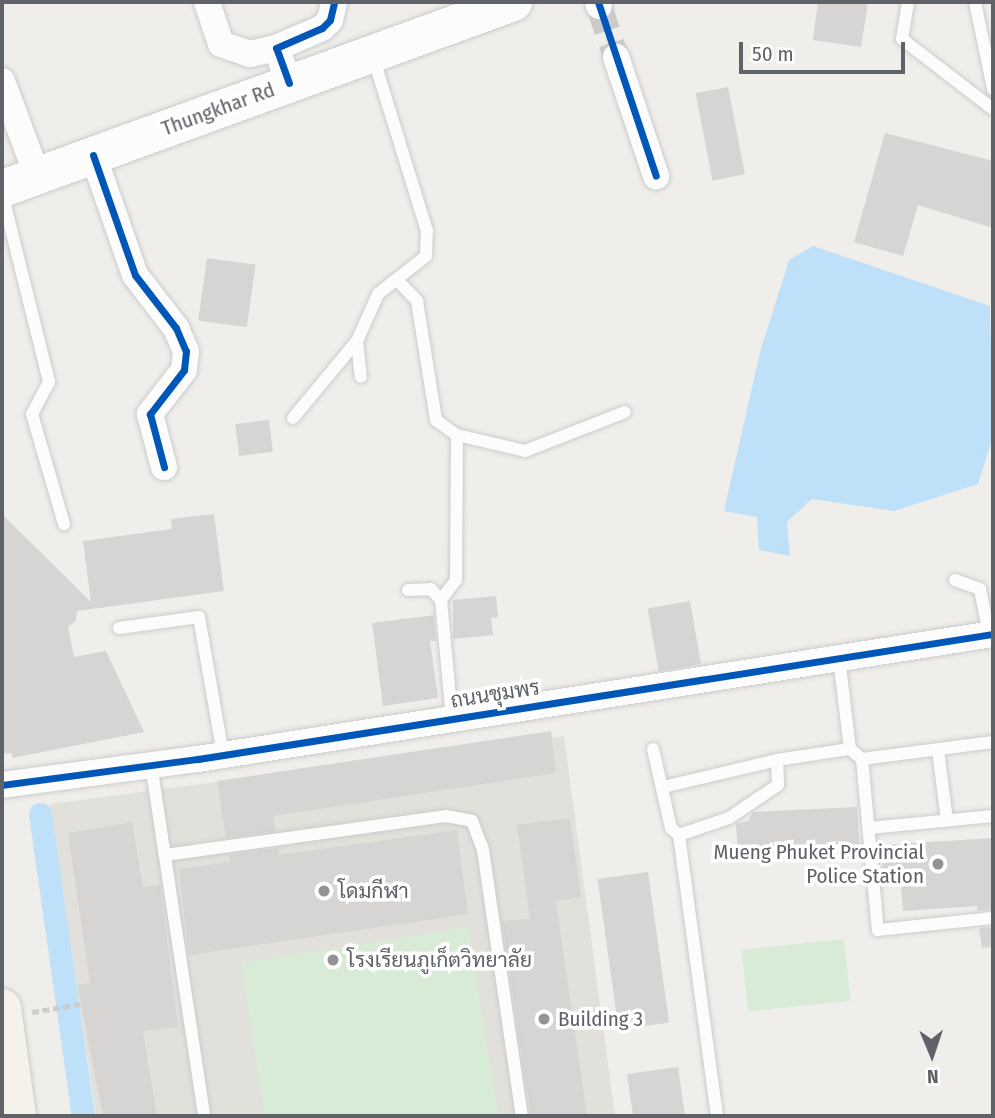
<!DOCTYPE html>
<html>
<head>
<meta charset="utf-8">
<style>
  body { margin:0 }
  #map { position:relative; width:995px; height:1118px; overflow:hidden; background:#efeeea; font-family:"Fira Sans Condensed",Sarabun,sans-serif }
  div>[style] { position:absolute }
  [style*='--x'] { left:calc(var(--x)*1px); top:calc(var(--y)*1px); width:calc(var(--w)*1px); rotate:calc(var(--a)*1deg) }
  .education>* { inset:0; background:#e2e0da }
  .green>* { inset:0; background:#d8ebd6; transform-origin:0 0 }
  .water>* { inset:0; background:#bfe0f9 }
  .canal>* { height:23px; margin:-11.5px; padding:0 11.5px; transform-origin:11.5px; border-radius:11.5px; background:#bfe0f9 }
  .building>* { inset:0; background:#d6d5d3; transform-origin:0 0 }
  .minor-tunnel>* { height:26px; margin-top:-13px; transform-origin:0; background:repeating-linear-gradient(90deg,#cbcbca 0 26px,transparent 0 39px) }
  .path>* { height:4.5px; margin-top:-2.25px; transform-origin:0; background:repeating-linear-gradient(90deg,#cacfcc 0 7px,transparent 0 10.5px) }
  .roads { filter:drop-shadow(0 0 2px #cbcccc) drop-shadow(0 0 2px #cbcccc) }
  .service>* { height:12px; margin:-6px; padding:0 6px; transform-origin:6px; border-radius:6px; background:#fdfcfc }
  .minor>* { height:26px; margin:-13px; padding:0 13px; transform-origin:13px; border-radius:13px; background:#fdfcfc }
  .secondary>* { height:37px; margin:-18.5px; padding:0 18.5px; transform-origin:18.5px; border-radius:18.5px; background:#fdfcfc }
  .primary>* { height:38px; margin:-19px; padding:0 19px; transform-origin:19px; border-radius:19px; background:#f4f2e9 }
  .cycleway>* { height:7px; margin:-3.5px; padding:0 3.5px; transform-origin:3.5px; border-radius:3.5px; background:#0057b8 }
  .dots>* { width:19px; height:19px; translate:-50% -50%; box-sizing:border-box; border:4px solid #fff; border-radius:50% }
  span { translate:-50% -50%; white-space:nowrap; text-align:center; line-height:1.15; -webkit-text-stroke:7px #fff; paint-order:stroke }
  .street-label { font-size:21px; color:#5f6368 }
  .poi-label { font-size:21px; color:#5f6368 }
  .right { translate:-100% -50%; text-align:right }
  .left { translate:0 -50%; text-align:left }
  .frame { position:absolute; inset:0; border:4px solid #5f6368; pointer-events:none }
  .north { position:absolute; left:897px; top:1020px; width:70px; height:70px; -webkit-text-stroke:5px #fff; paint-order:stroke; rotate:178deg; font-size:19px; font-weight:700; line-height:28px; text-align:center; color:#5f6368 }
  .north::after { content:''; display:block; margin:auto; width:24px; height:32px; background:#5f6368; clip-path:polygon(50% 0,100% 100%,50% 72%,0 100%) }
  .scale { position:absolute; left:739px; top:42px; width:166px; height:32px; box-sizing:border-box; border:4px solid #5f6368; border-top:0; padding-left:9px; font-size:21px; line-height:24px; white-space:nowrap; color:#5f6368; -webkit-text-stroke:5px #fff; paint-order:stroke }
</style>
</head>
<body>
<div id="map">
  <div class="education">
    <i style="clip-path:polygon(564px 736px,615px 1116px,96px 1116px,50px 804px)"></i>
  </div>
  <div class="green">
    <i style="clip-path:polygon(468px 927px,498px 1116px,265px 1116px,241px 963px)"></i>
    <i style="left:844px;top:939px;width:62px;height:103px;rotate:84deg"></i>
  </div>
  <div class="water">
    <i style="clip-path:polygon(813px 246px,990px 306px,993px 437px,978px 484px,894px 511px,812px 499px,787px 522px,790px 556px,759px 550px,757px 517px,724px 511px,760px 352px,789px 260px)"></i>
  </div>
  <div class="canal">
    <i style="--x:40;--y:814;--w:305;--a:81.9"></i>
  </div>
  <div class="building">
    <i style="clip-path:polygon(818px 2px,868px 2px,861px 47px,813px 40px)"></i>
    <i style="left:728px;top:87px;width:89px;height:33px;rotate:79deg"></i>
    <i style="clip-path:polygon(885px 133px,993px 161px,993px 228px,918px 205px,903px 256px,854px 242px)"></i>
    <i style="left:207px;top:258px;width:49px;height:63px;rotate:8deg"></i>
    <i style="left:269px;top:420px;width:32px;height:34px;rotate:83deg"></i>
    <i style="clip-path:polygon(2px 514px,91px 602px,83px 541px,172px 529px,171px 519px,214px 514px,224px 591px,77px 611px,76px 621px,68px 627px,74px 657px,106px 651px,144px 732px,12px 758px,12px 753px,2px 754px)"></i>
    <i style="clip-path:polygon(496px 596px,498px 617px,491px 618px,493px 635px,453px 639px,453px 600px)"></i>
    <i style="left:690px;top:601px;width:64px;height:43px;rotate:80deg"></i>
    <i style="clip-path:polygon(434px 615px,436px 641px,430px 641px,438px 698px,383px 706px,372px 623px)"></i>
    <i style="clip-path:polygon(551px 731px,556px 773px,273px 816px,276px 831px,226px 838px,217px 781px)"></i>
    <i style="clip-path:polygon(857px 807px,860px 848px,830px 849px,831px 860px,802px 863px,801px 850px,738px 855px,736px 824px,748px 821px,753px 812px)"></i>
    <i style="clip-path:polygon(570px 818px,581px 897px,556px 901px,587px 1116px,531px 1116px,502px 921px,530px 919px,517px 825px)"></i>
    <i style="clip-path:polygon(132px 822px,143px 887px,160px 885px,178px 1027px,143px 1031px,157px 1116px,103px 1116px,77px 985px,90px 983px,68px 833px)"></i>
    <i style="clip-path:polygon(457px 830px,468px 914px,189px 955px,179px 869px,230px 862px,229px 855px,278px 848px,279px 855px)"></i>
    <i style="clip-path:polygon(993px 838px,993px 909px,977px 911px,977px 906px,903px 911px,901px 885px,882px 884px,882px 845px)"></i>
    <i style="left:648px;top:872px;width:152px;height:51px;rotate:82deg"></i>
    <i style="clip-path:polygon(993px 927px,993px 947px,982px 948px,979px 928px)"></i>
    <i style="clip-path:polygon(678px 1067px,685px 1116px,633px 1116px,627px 1074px)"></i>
  </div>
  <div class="minor-tunnel">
    <i style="--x:599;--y:6;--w:54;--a:71.6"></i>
  </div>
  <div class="path">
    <i style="--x:32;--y:1012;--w:50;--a:-9.3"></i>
  </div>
  <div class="roads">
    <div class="service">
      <i style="--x:908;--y:2;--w:37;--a:99"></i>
      <i style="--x:902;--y:39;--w:115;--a:37.6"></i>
      <i style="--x:975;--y:2;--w:89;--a:78.3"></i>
      <i style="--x:2;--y:193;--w:195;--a:76"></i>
      <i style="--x:49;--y:382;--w:36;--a:118"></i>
      <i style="--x:32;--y:414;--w:115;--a:73.8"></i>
      <i style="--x:398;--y:281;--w:28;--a:46"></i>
      <i style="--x:417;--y:301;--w:121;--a:80.9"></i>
      <i style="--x:436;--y:420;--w:26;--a:36"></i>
      <i style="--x:457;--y:435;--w:145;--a:90.4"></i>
      <i style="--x:456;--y:580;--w:25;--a:127"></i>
      <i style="--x:441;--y:600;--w:119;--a:84.7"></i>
      <i style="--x:357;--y:341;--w:36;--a:84"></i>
      <i style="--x:293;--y:418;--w:100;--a:-50.3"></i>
      <i style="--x:357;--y:341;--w:51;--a:-65.9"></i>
      <i style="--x:378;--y:294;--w:61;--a:-38.4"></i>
      <i style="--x:426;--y:256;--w:25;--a:-88"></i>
      <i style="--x:427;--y:231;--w:182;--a:-107.2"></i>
      <i style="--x:457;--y:435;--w:70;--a:13.2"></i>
      <i style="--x:525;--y:451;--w:107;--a:-21.3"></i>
      <i style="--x:955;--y:580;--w:27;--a:20"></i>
      <i style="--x:980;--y:589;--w:46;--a:78.7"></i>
      <i style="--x:408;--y:590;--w:23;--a:-2"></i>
      <i style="--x:431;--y:589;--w:15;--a:48"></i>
      <i style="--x:119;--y:628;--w:81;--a:-7.8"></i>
      <i style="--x:199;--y:617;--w:139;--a:80.1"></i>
      <i style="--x:839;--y:658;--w:92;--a:83.1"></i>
      <i style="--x:850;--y:749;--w:16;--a:40"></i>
      <i style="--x:862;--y:759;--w:172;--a:84.7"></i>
      <i style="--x:878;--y:930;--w:116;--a:-6"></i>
      <i style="--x:653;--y:749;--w:81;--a:77.2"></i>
      <i style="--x:671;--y:828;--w:11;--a:41"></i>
      <i style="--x:679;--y:835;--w:53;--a:-18.8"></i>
      <i style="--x:729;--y:818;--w:59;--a:-34"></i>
      <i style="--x:778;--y:785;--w:25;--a:-92"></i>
      <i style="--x:777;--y:760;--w:74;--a:-8.6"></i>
      <i style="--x:938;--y:750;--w:71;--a:82.7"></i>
      <i style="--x:862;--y:759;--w:132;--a:-7.4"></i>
      <i style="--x:151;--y:764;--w:356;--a:81.4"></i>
      <i style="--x:663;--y:787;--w:117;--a:-13.3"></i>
      <i style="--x:869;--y:828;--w:125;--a:-5.5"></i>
      <i style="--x:679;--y:835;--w:284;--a:82.3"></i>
      <i style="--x:165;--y:855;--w:283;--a:-7.9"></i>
      <i style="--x:445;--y:816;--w:27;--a:10"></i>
      <i style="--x:472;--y:821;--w:31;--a:69"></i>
      <i style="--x:483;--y:850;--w:269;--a:81.7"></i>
    </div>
    <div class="minor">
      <i style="--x:207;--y:2;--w:44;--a:71.6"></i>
      <i style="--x:221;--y:44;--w:31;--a:19"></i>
      <i style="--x:250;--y:54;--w:27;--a:-13"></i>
      <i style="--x:598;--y:2;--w:4;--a:76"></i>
      <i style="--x:616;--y:57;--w:126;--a:71.4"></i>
      <i style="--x:2;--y:81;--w:100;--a:69.6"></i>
      <i style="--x:289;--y:83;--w:37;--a:-110"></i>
      <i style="--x:276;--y:48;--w:50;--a:-23.5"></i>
      <i style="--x:322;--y:28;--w:11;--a:-45"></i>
      <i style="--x:330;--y:20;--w:18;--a:-77"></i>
      <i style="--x:93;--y:155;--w:127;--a:70.7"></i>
      <i style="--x:135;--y:275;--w:67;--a:52.3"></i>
      <i style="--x:176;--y:328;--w:25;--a:67"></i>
      <i style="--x:186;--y:351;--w:19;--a:96"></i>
      <i style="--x:184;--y:370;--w:56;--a:127.7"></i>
      <i style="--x:150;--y:414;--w:55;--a:75.2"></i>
      <i style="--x:2;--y:785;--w:198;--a:-7.6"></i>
      <i style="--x:198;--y:759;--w:805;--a:-8.94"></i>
    </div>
    <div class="secondary">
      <i style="--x:2;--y:188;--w:544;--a:-20"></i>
    </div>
    <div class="primary">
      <i style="--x:2;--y:1008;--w:109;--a:82.1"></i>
    </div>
  </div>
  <div class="cycleway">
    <i style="--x:598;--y:2;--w:183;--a:71.6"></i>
    <i style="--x:289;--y:83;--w:37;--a:-110"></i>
    <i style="--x:276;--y:48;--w:50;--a:-23.5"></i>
    <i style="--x:322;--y:28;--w:11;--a:-45"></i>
    <i style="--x:330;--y:20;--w:18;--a:-77"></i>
    <i style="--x:93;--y:155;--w:127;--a:70.7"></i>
    <i style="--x:135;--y:275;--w:67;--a:52.3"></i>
    <i style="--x:176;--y:328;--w:25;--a:67"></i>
    <i style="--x:186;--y:351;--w:19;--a:96"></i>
    <i style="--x:184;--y:370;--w:56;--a:127.7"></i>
    <i style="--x:150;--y:414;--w:55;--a:75.2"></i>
    <i style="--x:2;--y:785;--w:198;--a:-7.6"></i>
    <i style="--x:198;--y:759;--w:805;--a:-8.94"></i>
  </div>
  <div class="dots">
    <i style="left:938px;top:864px;background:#919496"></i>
    <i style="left:324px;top:891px;background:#919496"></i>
    <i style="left:333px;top:960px;background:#919496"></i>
    <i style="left:544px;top:1019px;background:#919496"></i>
  </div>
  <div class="street-label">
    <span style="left:218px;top:109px;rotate:-20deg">Thungkhar Rd</span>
    <span style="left:495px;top:694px;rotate:-9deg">ถนนชุมพร</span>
  </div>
  <div class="poi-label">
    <span class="right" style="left:924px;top:864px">Mueng Phuket Provincial<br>Police Station</span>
    <span class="left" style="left:338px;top:891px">โดมกีฬา</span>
    <span class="left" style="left:347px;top:960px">โรงเรียนภูเก็ตวิทยาลัย</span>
    <span class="left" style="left:558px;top:1019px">Building 3</span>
  </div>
  <div class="frame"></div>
  <div class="north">N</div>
  <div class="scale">50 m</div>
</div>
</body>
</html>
